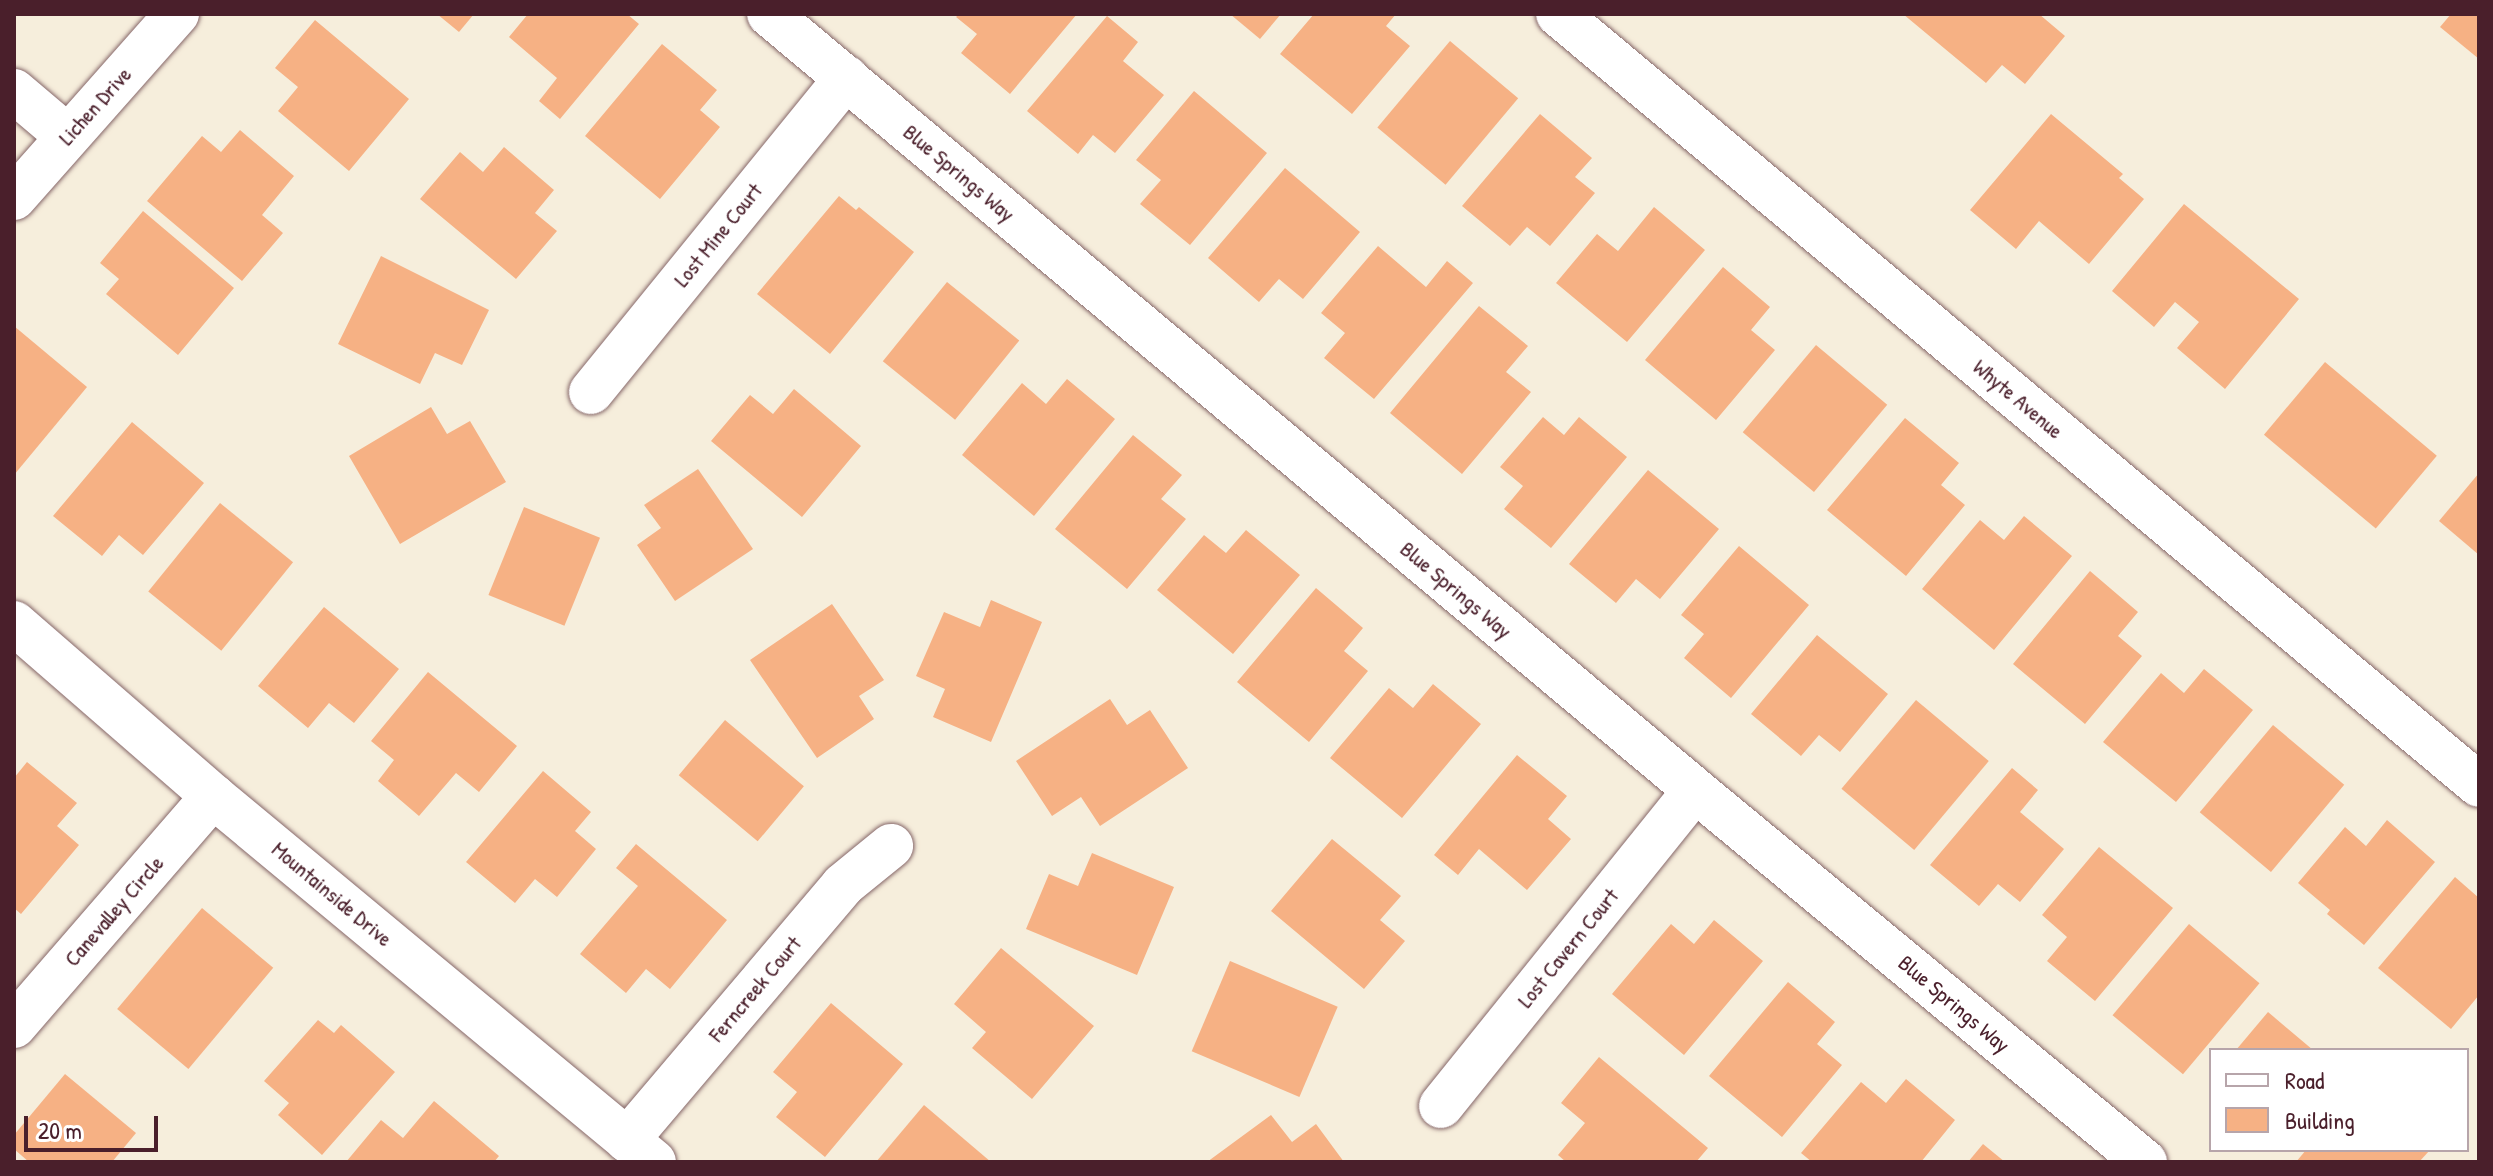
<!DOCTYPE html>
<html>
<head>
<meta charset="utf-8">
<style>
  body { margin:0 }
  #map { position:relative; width:2493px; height:1176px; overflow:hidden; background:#f6eedc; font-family:"Patrick Hand",sans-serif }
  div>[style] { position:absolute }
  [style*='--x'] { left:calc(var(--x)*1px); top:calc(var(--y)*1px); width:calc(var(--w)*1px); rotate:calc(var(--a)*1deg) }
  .building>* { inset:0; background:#f6b184; transform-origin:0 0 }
  .roads { filter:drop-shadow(0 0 2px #866769) drop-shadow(0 0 2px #866769) }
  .minor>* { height:44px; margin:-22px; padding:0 22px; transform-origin:22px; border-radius:22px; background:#fff }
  span { translate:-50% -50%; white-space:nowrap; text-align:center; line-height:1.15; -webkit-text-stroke:7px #fff; paint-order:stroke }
  .street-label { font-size:22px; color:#4a1f2b }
  .frame { position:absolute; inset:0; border:16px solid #4a1f2b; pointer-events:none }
  .legend { position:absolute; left:2209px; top:1048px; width:260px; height:104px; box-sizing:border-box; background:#fff; border:2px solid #b7a5aa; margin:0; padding:10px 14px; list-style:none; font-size:24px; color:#4a1f2b }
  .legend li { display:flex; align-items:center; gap:16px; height:40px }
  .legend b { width:40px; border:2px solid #b7a5aa }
  .scale { position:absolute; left:24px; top:1116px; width:134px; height:36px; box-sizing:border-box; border:4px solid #4a1f2b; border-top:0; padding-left:10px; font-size:24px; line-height:28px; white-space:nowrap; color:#4a1f2b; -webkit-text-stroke:6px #fff; paint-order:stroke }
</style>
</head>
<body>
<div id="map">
  <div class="building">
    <i style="clip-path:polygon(437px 14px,474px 14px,459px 32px)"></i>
    <i style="clip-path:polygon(528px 14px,627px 14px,639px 24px,560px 119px,539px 101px,557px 78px,509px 37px)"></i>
    <i style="clip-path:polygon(959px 14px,1077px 14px,1010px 94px,961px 53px,977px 34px,956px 17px)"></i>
    <i style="clip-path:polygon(1230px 14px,1281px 14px,1260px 39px)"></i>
    <i style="clip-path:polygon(1314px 14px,1396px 14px,1386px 26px,1410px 46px,1352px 114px,1280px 54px)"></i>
    <i style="clip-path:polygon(1903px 14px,2039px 14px,2065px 36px,2025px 84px,2002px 65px,1986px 83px)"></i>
    <i style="clip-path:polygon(2451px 14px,2479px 14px,2479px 59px,2440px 27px)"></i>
    <i style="clip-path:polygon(1107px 16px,1138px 42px,1123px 61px,1164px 95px,1115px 153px,1093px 135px,1078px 154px,1027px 111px)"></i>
    <i style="clip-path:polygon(315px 20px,409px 99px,349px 171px,278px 111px,298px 87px,275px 68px)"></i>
    <i style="left:1450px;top:41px;width:89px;height:113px;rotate:40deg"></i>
    <i style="clip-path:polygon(662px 44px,717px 90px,700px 110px,720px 127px,660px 199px,585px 136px)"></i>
    <i style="clip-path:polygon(1194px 91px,1267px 153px,1190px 245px,1140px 204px,1161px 180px,1136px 160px)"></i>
    <i style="clip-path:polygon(1540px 114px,1592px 158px,1575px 177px,1595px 193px,1550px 246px,1527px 227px,1510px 246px,1462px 206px)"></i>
    <i style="clip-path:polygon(2051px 114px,2123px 174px,2119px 178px,2144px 199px,2089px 264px,2039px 221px,2016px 249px,1970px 210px)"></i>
    <i style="clip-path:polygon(240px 130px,294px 176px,262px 215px,283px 233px,242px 281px,147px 201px,202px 136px,221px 152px)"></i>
    <i style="clip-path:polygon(504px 147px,554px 190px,535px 213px,557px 231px,516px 279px,420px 199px,460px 152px,483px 172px)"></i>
    <i style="clip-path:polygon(1285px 168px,1360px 232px,1303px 299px,1279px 279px,1259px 302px,1208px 258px)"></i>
    <i style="clip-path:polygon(839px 196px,856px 210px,859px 207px,914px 252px,830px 354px,757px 294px)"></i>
    <i style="clip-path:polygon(2184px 204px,2299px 299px,2225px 389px,2177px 348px,2199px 322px,2175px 302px,2154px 327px,2112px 291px)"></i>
    <i style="clip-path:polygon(1654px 207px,1705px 250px,1627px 342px,1556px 283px,1597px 234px,1618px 251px)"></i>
    <i style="clip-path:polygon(143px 211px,234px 288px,178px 355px,106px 294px,119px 279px,100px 263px)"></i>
    <i style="clip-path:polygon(1378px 246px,1426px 287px,1447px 261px,1473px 283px,1374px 399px,1324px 358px,1345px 333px,1321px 313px)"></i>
    <i style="clip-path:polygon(381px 256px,489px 310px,462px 365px,435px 353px,420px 384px,338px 344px)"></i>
    <i style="clip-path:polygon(1723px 267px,1770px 307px,1751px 330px,1775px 350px,1716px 420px,1645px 360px)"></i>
    <i style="left:947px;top:282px;width:93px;height:102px;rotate:39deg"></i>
    <i style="clip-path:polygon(1479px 306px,1528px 346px,1506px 372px,1531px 392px,1462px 474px,1390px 413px)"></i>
    <i style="clip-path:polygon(14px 326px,87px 387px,14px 475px)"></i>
    <i style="left:1816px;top:345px;width:93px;height:114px;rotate:40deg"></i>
    <i style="left:2325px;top:362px;width:146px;height:95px;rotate:40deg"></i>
    <i style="clip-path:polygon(1067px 379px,1115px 419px,1034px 516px,962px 455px,1022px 383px,1046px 404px)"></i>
    <i style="clip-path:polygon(794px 389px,861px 446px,802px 517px,711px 441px,750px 395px,773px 414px)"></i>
    <i style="clip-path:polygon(431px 407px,447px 434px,470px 421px,506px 482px,400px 544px,349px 456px)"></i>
    <i style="clip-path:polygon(1543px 417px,1564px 435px,1579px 417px,1627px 457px,1551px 548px,1504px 509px,1523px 486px,1500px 467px)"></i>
    <i style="clip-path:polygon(1905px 418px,1959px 463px,1941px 485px,1965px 505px,1906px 576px,1827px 510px)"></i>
    <i style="clip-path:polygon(132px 422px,204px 483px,143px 555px,119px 535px,102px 556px,53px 516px)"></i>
    <i style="clip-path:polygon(1133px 435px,1182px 475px,1161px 499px,1186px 519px,1127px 589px,1055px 529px)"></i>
    <i style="clip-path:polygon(698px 469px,753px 549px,675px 601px,637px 545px,661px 528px,644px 505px)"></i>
    <i style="clip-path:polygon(1648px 470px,1719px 529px,1660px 599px,1636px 579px,1616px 603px,1569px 564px)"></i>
    <i style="clip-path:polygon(2479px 473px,2479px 555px,2439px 521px)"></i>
    <i style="left:220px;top:503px;width:94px;height:114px;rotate:39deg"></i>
    <i style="left:524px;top:507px;width:82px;height:95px;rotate:22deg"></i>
    <i style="clip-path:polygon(2024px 516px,2072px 556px,1994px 650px,1922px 589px,1980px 520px,2004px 540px)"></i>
    <i style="clip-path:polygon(1246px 530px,1300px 575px,1233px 654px,1157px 590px,1204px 535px,1226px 553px)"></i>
    <i style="clip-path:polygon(1739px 546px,1809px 605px,1731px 698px,1684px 658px,1704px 634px,1681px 615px)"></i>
    <i style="clip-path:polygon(2090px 571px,2138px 612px,2118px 636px,2142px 656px,2085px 724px,2013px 664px)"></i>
    <i style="clip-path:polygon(1316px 588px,1363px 628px,1344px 651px,1368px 671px,1309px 742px,1237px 682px)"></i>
    <i style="clip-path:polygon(991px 600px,1042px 622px,991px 742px,933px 717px,945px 689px,916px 676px,944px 612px,980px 627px)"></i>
    <i style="clip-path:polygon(832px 604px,884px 680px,859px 696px,874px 719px,817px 758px,750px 660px)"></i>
    <i style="clip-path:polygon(324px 607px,399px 669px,354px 723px,329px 703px,308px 728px,258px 686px)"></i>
    <i style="clip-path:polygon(1817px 635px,1888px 694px,1840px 752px,1819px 735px,1801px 756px,1751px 714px)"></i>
    <i style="clip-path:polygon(2204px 669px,2253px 710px,2176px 802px,2103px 742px,2161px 673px,2184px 693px)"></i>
    <i style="clip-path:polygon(428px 672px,517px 746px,479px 792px,456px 773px,419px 816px,378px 781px,394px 760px,371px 741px)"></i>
    <i style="clip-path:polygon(1433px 684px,1481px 724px,1402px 818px,1330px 758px,1389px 688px,1413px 708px)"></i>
    <i style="clip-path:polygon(1110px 699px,1127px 725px,1150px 710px,1188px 768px,1100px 826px,1081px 797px,1052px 816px,1016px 761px)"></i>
    <i style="left:1916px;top:700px;width:95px;height:116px;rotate:40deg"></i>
    <i style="left:725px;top:720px;width:103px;height:72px;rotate:40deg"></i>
    <i style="left:2273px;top:725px;width:93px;height:114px;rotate:40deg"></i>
    <i style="clip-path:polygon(1517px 755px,1567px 796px,1548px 819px,1571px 839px,1527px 890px,1479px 849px,1458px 875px,1434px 855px)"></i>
    <i style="clip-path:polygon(27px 762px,77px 803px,57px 826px,79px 845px,21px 914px,14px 908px,14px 778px)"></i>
    <i style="clip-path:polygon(2012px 768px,2038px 790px,2020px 812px,2064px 849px,2020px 902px,1998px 884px,1979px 906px,1930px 865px)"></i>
    <i style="clip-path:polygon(543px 771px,591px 812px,575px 831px,596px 849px,557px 897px,535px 879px,515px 903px,466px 862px)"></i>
    <i style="clip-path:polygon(2387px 820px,2435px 862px,2364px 945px,2327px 914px,2330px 910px,2298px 883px,2345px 827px,2366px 846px)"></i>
    <i style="clip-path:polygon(1332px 839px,1401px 896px,1380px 920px,1405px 941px,1364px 989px,1271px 911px)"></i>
    <i style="clip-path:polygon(636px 844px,727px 920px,670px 989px,646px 969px,626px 993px,580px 954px,638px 886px,616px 868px)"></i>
    <i style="clip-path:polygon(2099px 847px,2173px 908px,2095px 1001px,2047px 961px,2067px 937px,2042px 915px)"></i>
    <i style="clip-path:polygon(1092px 853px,1174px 887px,1137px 975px,1026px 929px,1049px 874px,1078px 886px)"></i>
    <i style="clip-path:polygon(2455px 877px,2479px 898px,2479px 995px,2451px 1029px,2378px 968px)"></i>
    <i style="left:202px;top:908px;width:93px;height:132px;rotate:40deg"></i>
    <i style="clip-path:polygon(1714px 920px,1763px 961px,1684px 1055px,1612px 994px,1671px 924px,1694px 944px)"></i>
    <i style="left:2189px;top:924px;width:92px;height:119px;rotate:40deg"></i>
    <i style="clip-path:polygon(1001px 948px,1094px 1026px,1032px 1099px,972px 1048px,986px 1032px,954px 1004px)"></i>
    <i style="left:1230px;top:961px;width:117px;height:98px;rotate:23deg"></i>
    <i style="clip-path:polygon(1788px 982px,1835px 1022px,1817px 1044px,1842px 1065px,1782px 1137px,1709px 1076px)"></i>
    <i style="clip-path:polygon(831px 1003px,903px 1064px,825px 1157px,776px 1117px,797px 1092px,773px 1072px)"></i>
    <i style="clip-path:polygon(2268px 1012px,2313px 1050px,2236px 1050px)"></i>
    <i style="clip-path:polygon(318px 1020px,334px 1033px,341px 1025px,395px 1072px,322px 1155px,278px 1115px,289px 1103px,264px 1081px)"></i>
    <i style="clip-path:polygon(1599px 1057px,1708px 1148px,1696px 1162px,1566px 1162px,1558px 1155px,1585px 1123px,1561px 1103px)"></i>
    <i style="clip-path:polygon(65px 1074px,136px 1133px,112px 1162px,29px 1162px,14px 1149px,14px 1135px)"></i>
    <i style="clip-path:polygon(1906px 1079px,1955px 1120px,1921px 1162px,1812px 1162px,1801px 1153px,1861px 1082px,1886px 1103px)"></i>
    <i style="clip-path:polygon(434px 1101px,499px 1156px,494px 1162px,346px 1162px,381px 1120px,403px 1138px)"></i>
    <i style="clip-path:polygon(924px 1105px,991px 1162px,876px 1162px)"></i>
    <i style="clip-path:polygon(1271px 1115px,1292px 1142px,1316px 1124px,1344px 1162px,1207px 1162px)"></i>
    <i style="clip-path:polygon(1983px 1144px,2005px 1162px,1968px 1162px)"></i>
    <i style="clip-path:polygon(2306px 1150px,2430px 1150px,2419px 1162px,2296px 1162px)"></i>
  </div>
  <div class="roads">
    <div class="minor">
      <i style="--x:769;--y:14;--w:1208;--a:39.96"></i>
      <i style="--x:1695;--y:790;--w:584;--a:39.58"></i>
      <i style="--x:1558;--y:14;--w:1201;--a:39.93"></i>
      <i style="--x:14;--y:91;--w:70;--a:40.3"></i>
      <i style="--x:14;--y:198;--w:246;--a:-48.5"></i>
      <i style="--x:591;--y:392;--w:405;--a:-50.9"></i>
      <i style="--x:14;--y:623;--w:264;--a:41"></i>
      <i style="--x:213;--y:796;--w:573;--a:39.69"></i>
      <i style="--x:14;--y:1026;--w:304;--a:-49.1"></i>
      <i style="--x:1441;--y:1106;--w:405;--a:-51.2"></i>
      <i style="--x:627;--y:1140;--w:334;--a:-49.7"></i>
      <i style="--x:843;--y:885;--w:62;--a:-39.1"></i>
    </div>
  </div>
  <div class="street-label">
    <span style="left:95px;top:106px;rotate:-48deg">Lichen Drive</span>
    <span style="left:959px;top:173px;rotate:40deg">Blue Springs Way</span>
    <span style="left:718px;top:235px;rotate:-51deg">Lost Mine Court</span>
    <span style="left:2018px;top:399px;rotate:40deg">Whyte Avenue</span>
    <span style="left:1456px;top:590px;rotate:40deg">Blue Springs Way</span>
    <span style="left:332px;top:894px;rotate:40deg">Mountainside Drive</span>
    <span style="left:114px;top:911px;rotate:-49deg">Canevalley Circle</span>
    <span style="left:1568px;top:948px;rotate:-51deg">Lost Cavern Court</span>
    <span style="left:755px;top:989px;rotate:-50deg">Ferncreek Court</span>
    <span style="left:1954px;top:1004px;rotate:40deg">Blue Springs Way</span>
  </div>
  <div class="frame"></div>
  <ul class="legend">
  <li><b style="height:10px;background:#fff"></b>Road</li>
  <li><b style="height:22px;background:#f6b184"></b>Building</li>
  </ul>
  <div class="scale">20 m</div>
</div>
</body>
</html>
